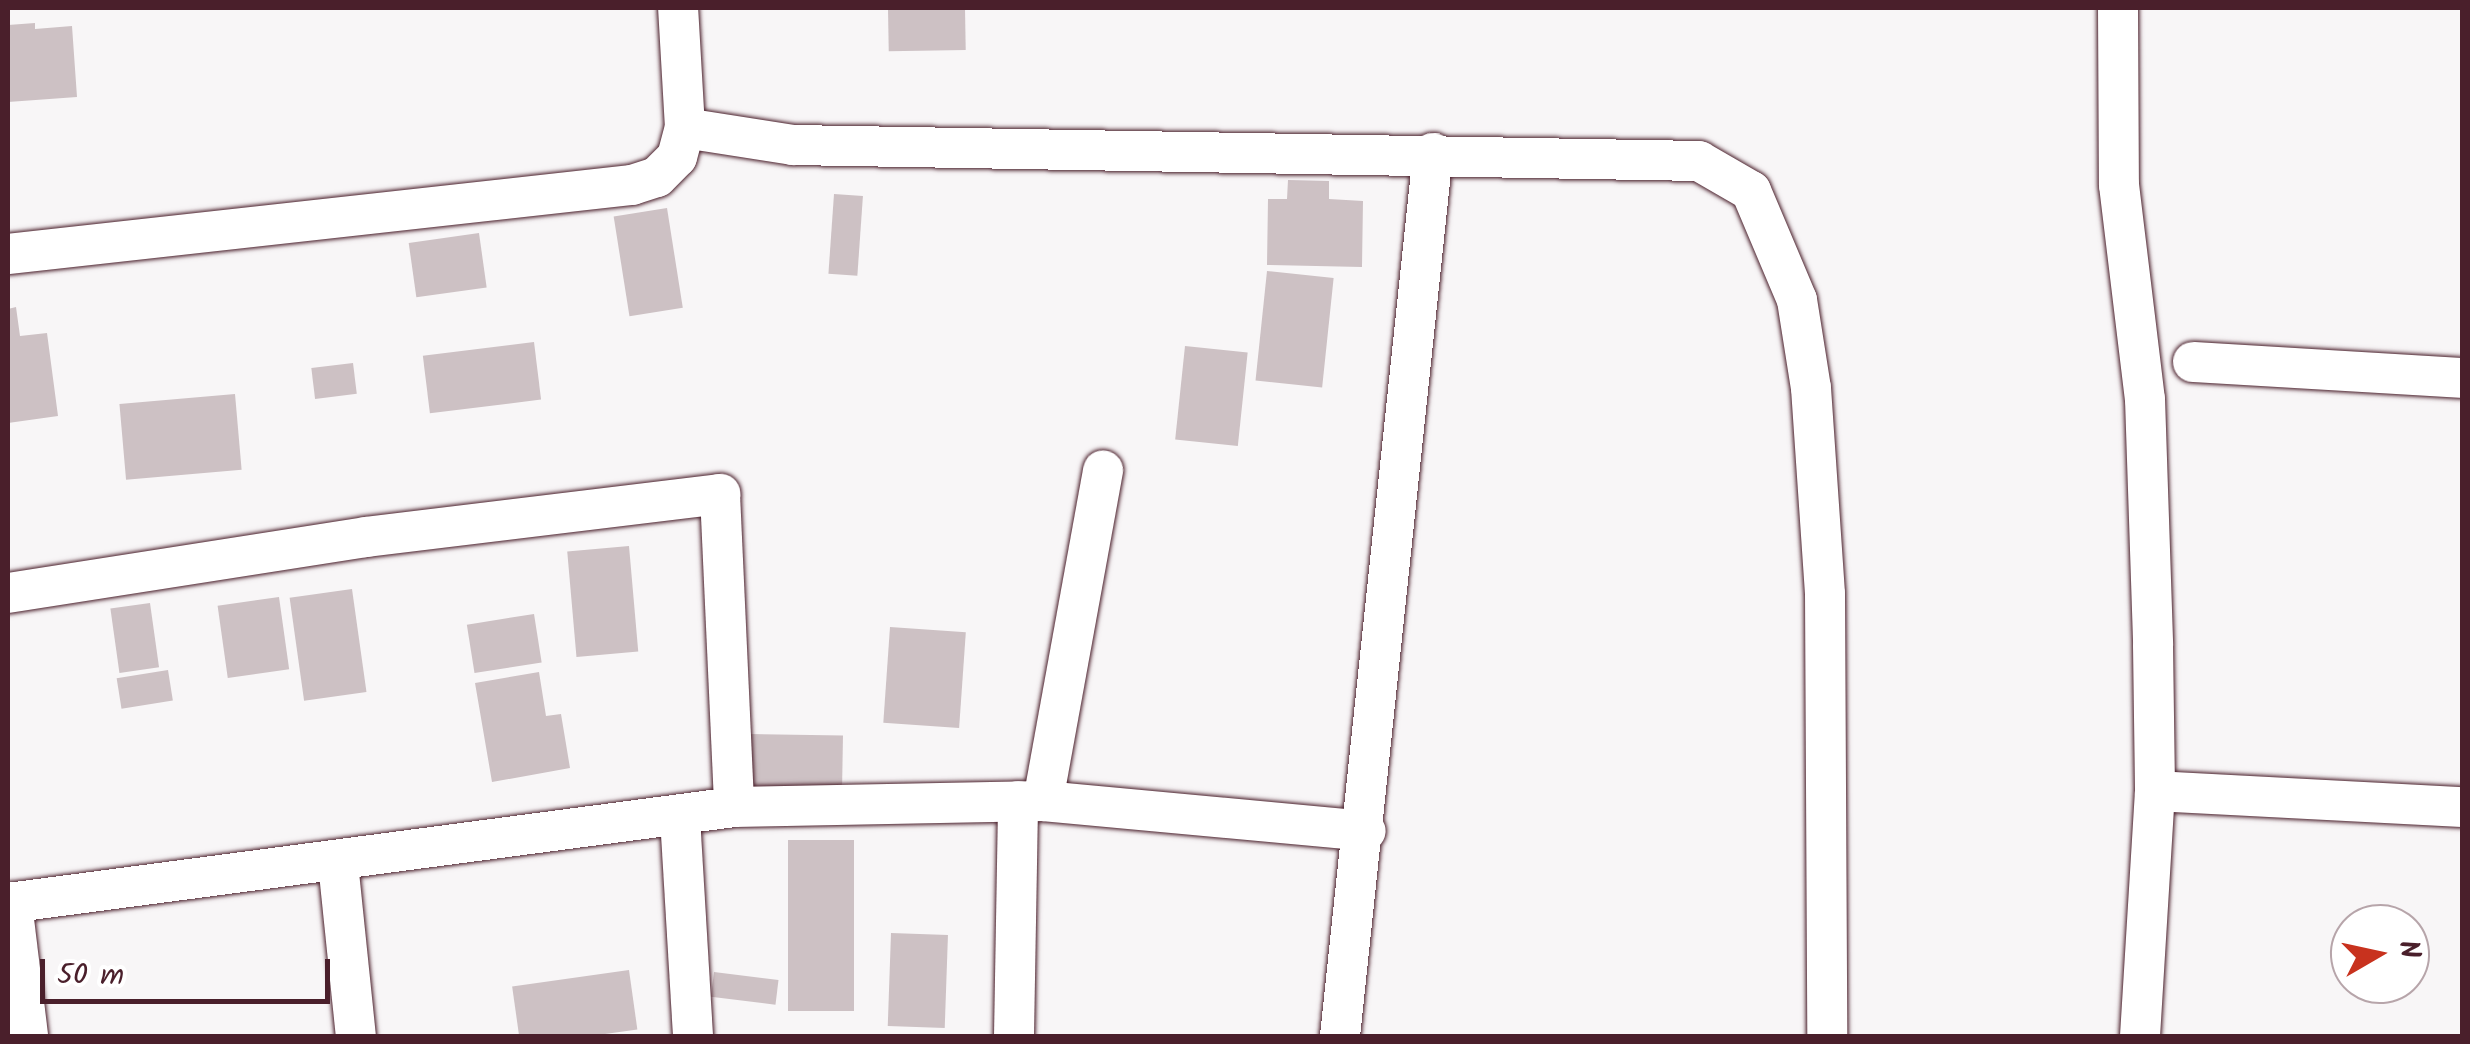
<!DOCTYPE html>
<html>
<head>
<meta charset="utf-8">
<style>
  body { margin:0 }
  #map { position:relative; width:2470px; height:1044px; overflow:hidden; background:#f8f6f7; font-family:Kalam,sans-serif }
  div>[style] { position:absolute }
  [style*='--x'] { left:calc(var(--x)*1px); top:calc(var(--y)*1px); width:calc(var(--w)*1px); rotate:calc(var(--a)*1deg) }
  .building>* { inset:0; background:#cdc1c4; transform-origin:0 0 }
  .roads { filter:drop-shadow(0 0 2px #4a1f2b) drop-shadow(0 0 2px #4a1f2b) }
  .minor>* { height:40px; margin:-20px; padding:0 20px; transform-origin:20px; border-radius:20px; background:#fff }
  span { translate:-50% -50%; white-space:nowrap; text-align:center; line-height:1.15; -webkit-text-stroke:9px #fff; paint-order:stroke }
  .frame { position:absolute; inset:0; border:10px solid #4a1f2b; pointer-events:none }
  .north { position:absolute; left:2330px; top:904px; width:100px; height:100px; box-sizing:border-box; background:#fff; border:2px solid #b7a5aa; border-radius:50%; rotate:81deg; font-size:28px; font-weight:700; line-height:40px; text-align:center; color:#4a1f2b }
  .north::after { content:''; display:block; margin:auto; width:35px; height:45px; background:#c8321e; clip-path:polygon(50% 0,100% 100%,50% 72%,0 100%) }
  .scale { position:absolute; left:40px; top:959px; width:290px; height:45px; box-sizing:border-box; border:5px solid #4a1f2b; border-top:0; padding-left:12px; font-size:30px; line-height:35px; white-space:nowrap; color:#4a1f2b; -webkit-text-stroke:8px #fff; paint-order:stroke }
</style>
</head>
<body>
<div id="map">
  <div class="building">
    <i style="left:965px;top:8px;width:42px;height:77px;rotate:89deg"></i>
    <i style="clip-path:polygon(35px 23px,35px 29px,72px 26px,77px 97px,8px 102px,8px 25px)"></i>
    <i style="clip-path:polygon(1288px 180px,1329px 181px,1329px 199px,1363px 201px,1362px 267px,1267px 265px,1268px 199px,1287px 199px)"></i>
    <i style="left:834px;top:194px;width:29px;height:80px;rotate:4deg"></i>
    <i style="left:667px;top:208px;width:101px;height:54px;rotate:81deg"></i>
    <i style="left:479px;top:233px;width:55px;height:71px;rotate:82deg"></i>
    <i style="left:1267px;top:271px;width:67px;height:110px;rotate:6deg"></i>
    <i style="clip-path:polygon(16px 307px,20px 336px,47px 333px,58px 416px,8px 423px,8px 309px)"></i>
    <i style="left:534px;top:342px;width:58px;height:112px;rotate:83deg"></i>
    <i style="left:1185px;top:346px;width:63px;height:94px;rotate:6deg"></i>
    <i style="left:353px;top:363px;width:31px;height:42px;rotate:83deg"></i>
    <i style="left:235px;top:394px;width:76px;height:116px;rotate:85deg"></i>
    <i style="left:629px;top:546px;width:106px;height:62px;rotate:85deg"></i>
    <i style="left:352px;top:589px;width:104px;height:63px;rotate:82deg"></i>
    <i style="left:279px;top:597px;width:73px;height:62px;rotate:82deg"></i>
    <i style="left:150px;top:603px;width:65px;height:40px;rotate:82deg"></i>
    <i style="left:534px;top:614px;width:49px;height:68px;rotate:81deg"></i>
    <i style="left:890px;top:627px;width:76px;height:96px;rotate:4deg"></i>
    <i style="left:168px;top:670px;width:31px;height:52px;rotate:81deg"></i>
    <i style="clip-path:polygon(539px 672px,546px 716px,561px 714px,570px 768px,492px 782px,475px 683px)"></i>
    <i style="left:750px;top:734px;width:93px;height:54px;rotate:1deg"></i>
    <i style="left:788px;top:840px;width:66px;height:171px"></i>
    <i style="left:891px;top:933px;width:57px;height:93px;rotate:2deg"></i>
    <i style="left:629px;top:970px;width:60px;height:118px;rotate:82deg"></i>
    <i style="left:714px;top:972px;width:65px;height:25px;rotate:7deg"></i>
  </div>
  <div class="roads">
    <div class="minor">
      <i style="--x:2118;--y:8;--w:177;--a:89.7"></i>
      <i style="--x:2119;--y:185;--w:216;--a:83.1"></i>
      <i style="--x:2145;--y:399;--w:246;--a:88.1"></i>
      <i style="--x:2153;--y:645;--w:146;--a:89.2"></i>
      <i style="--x:2155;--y:791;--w:245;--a:93.5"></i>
      <i style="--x:685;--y:128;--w:109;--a:8.9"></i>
      <i style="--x:793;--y:145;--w:906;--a:1.01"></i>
      <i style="--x:1699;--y:161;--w:60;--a:30"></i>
      <i style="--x:1751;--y:191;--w:118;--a:67.1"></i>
      <i style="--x:1797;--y:300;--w:89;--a:81"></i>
      <i style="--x:1811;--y:388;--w:206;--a:86.1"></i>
      <i style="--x:1825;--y:594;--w:442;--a:89.7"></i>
      <i style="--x:8;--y:254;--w:628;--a:-6.31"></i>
      <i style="--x:632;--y:185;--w:26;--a:-18"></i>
      <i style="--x:657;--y:177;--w:28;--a:-45"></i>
      <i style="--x:677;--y:157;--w:30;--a:-75"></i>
      <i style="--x:685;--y:128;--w:120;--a:-93.3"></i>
      <i style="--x:2193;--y:362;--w:269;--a:3.4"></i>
      <i style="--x:8;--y:593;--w:362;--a:-8.9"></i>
      <i style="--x:366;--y:537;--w:357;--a:-6.9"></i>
      <i style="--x:720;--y:494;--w:313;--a:87.4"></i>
      <i style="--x:2155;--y:791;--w:307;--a:3"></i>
      <i style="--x:1043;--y:801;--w:336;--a:-79.7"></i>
      <i style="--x:680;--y:817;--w:219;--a:86.6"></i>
      <i style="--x:338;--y:863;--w:174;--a:84.1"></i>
      <i style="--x:8;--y:903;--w:732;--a:-7.53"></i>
      <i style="--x:734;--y:807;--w:309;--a:-1.1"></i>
      <i style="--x:1043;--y:801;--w:324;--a:5.3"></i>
      <i style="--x:12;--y:903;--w:134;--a:83.1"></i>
      <i style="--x:1014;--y:1036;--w:235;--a:-89"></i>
      <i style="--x:1340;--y:1036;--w:888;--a:-83.99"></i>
    </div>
  </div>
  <div class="frame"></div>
  <div class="north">N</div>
  <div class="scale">50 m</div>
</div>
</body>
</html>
